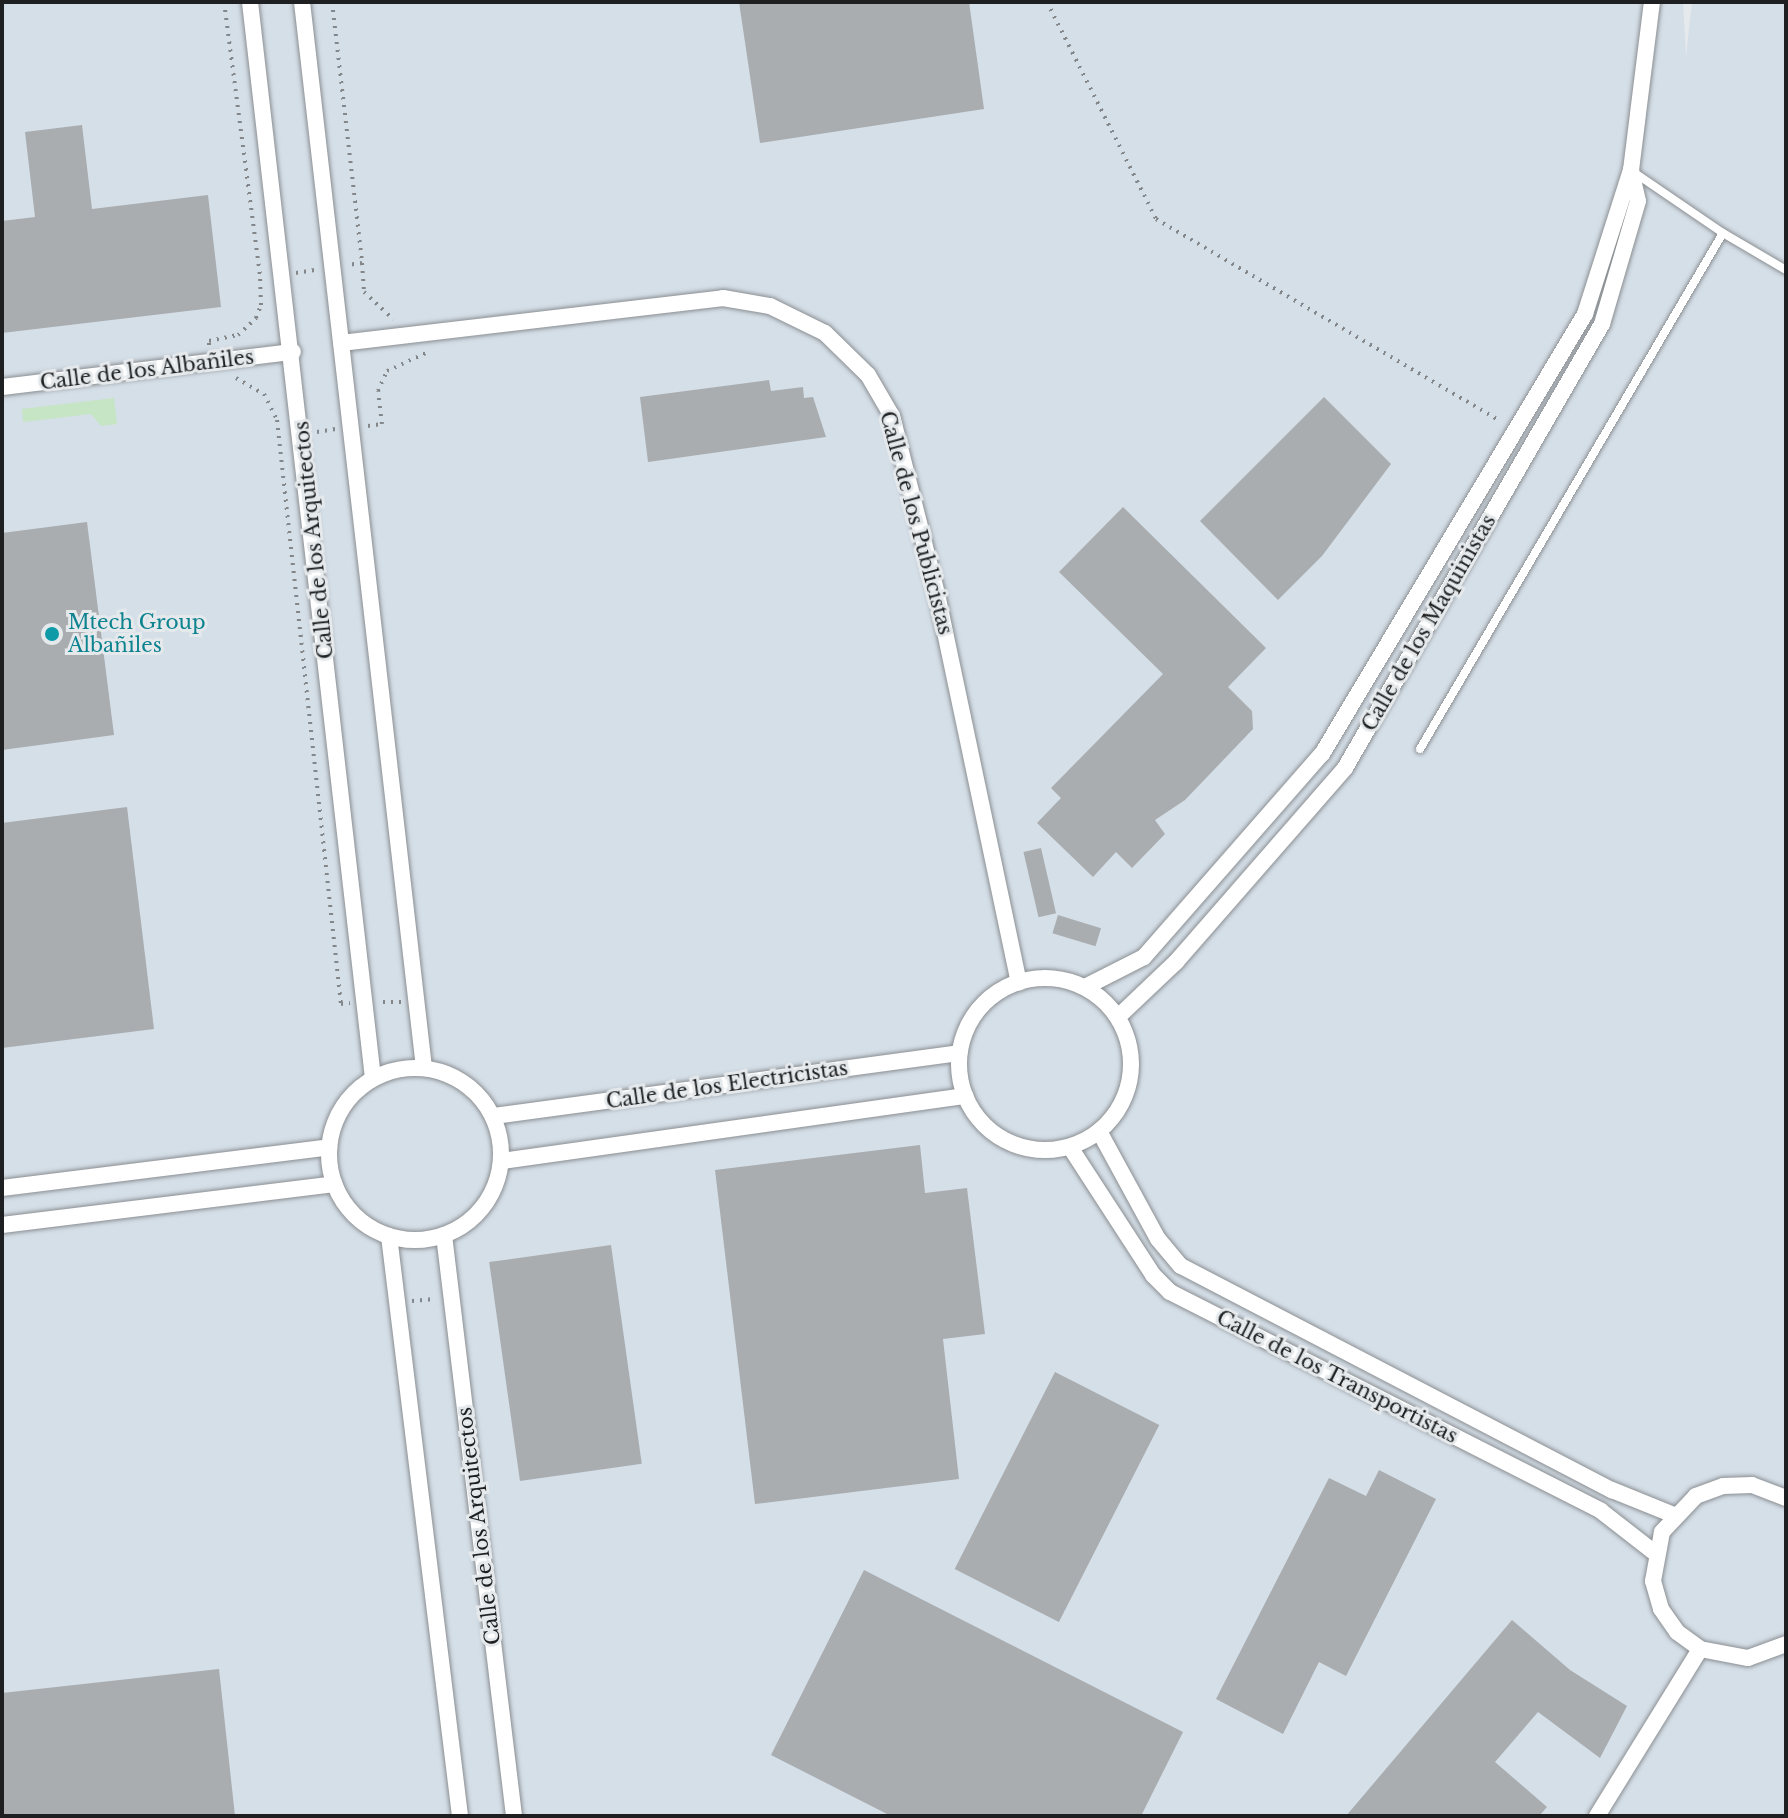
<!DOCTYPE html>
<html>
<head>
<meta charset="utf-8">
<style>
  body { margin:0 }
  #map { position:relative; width:1788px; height:1818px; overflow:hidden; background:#e5e9ec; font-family:"Libre Baskerville",serif }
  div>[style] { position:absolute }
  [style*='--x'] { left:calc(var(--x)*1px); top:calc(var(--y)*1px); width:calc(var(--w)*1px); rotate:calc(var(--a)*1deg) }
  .built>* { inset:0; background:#d5dfe8 }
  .green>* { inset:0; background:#c5e5c4 }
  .building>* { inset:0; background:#a9adb0; transform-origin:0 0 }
  .path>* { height:4px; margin-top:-2px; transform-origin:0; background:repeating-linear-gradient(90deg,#848789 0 2px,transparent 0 8px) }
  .roads { filter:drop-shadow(0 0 2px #8b8f92) drop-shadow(0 0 2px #8b8f92) }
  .service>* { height:8px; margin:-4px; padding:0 4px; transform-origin:4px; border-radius:4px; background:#fff }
  .minor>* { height:16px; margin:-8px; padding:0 8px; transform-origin:8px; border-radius:8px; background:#fff }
  .minor>.ring { margin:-8px; padding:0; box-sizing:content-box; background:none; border:16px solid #fff; border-radius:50% }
  .dots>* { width:22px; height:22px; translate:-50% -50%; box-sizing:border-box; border:4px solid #e5e9ec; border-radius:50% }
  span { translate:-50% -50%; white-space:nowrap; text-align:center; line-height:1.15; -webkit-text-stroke:6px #e5e9ec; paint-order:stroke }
  .street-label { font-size:20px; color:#1d1f20 }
  .culture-label { font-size:20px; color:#0d838f }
  .left { translate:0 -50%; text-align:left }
  .frame { position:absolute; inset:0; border:4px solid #1d1f20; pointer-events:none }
</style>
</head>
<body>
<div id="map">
  <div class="built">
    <i style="clip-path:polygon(2px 2px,1683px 2px,1686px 57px,1692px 2px,1786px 2px,1786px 1816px,2px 1816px)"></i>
  </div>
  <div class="green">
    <i style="clip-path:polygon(114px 398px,117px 424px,101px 426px,91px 414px,23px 422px,22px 409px)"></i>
  </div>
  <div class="building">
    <i style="clip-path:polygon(739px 2px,969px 2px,984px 109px,760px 143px)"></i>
    <i style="clip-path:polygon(82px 125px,92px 209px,208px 195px,221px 307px,2px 333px,2px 221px,35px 217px,25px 132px)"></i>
    <i style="clip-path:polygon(769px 380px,771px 391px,803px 387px,804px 398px,813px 397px,826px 437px,648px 462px,640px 397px)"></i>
    <i style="clip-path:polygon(1324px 397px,1391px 464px,1322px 556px,1278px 600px,1200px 521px)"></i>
    <i style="clip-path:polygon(1123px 507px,1266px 648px,1228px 687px,1252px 711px,1253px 729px,1185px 800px,1155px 820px,1165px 834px,1132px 868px,1116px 852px,1093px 877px,1037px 823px,1061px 798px,1051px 788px,1163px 674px,1059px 572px)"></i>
    <i style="clip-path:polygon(87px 522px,114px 735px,2px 750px,2px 533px)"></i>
    <i style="clip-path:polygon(127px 807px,154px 1029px,2px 1048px,2px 823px)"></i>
    <i style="left:1041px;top:848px;width:67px;height:18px;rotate:77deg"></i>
    <i style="left:1058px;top:915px;width:45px;height:19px;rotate:17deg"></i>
    <i style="clip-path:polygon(920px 1145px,925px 1193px,967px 1188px,985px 1334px,943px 1339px,959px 1479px,755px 1504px,715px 1170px)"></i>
    <i style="left:611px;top:1245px;width:221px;height:123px;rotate:82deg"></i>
    <i style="left:1055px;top:1372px;width:117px;height:221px;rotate:27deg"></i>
    <i style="clip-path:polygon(1379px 1470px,1436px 1499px,1346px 1676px,1319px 1662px,1283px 1734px,1216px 1699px,1329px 1478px,1366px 1496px)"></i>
    <i style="clip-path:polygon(864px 1570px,1183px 1732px,1141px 1816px,891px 1816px,771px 1755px)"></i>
    <i style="clip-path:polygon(1512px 1620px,1570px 1670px,1627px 1706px,1600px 1758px,1538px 1712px,1495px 1762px,1547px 1807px,1539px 1816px,1346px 1816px)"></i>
    <i style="clip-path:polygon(219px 1669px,235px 1816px,2px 1816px,2px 1693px)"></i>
  </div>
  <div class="path">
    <i style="--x:224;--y:2;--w:277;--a:82.5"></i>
    <i style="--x:332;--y:2;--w:263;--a:83.4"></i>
    <i style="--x:362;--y:263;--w:15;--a:172"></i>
    <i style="--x:1047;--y:2;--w:243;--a:63.3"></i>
    <i style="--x:1156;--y:219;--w:399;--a:30.4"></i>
    <i style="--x:362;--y:263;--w:29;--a:86"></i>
    <i style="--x:364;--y:292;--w:40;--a:43"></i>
    <i style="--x:296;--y:273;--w:19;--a:-9"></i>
    <i style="--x:209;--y:345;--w:4;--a:-90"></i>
    <i style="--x:209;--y:341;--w:30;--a:-12"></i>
    <i style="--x:238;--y:335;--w:25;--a:-43"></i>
    <i style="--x:256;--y:318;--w:14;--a:-69"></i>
    <i style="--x:261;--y:305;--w:27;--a:-92"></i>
    <i style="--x:236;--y:378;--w:32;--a:30"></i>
    <i style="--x:264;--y:394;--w:29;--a:63"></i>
    <i style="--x:277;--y:420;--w:587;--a:83.75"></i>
    <i style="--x:341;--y:1004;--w:9;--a:-6"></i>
    <i style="--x:368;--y:426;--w:14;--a:-8"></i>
    <i style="--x:382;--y:424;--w:33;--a:-97"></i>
    <i style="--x:378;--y:391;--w:22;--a:-66"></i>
    <i style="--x:387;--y:371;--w:47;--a:-24.9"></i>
    <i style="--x:317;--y:432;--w:19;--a:-9"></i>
    <i style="--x:383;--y:1002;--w:19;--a:0"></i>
    <i style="--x:412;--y:1301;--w:23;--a:-5"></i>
  </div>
  <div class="roads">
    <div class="service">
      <i style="--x:1632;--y:171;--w:110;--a:34.3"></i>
      <i style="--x:1420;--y:749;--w:598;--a:-59.58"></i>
      <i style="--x:1723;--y:233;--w:73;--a:30.4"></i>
    </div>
    <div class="minor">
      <i style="--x:250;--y:2;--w:1083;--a:83.48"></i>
      <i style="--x:302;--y:2;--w:1072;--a:83.47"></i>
      <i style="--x:341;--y:343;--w:385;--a:-6.7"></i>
      <i style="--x:723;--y:298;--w:48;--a:9.7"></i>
      <i style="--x:770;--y:306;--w:61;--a:26.1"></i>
      <i style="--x:825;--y:333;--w:60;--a:44.3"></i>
      <i style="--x:868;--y:375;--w:48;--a:59.7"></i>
      <i style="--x:892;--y:416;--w:184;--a:75.8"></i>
      <i style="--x:937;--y:594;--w:397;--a:78.1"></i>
      <i style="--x:2;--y:387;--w:293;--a:-6.9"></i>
      <i class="ring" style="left:959px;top:978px;width:156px;height:156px"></i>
      <i style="--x:1085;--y:987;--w:66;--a:-27"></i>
      <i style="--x:1144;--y:957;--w:270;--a:-48.8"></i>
      <i style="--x:1322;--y:754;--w:513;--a:-59.13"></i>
      <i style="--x:1585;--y:314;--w:151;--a:-72.3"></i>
      <i style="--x:1631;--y:170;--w:169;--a:-82.9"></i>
      <i style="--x:1118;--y:1017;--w:80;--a:-43.5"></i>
      <i style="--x:1176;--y:962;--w:257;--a:-48.9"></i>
      <i style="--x:1345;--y:768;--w:513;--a:-59.94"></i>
      <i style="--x:1602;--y:324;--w:128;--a:-73.7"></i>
      <i style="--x:1638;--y:201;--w:32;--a:-103"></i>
      <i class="ring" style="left:329px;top:1068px;width:156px;height:156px"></i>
      <i style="--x:494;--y:1116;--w:469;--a:-7.7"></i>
      <i style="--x:1099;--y:1131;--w:123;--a:61.4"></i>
      <i style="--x:1158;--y:1239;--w:35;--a:50"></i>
      <i style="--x:1181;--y:1266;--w:486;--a:27.5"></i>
      <i style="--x:1612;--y:1490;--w:67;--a:22"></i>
      <i style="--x:1070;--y:1147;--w:153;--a:57"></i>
      <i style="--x:1153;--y:1275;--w:24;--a:45"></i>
      <i style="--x:1170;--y:1292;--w:483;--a:26.9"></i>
      <i style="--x:1601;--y:1511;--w:68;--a:37.9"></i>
      <i style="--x:502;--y:1161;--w:468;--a:-8"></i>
      <i style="--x:2;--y:1188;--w:330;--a:-7.1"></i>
      <i style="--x:2;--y:1225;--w:335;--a:-7"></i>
      <i style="--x:444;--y:1235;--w:585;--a:83.13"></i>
      <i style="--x:389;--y:1236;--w:584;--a:83.02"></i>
      <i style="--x:1786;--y:1498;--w:36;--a:-159"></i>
      <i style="--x:1752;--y:1485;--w:29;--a:178"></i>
      <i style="--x:1723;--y:1486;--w:29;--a:160"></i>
      <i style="--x:1696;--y:1496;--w:50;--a:133.4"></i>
      <i style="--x:1662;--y:1532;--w:50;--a:100.4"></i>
      <i style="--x:1653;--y:1581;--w:29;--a:74"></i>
      <i style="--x:1661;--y:1609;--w:28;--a:55"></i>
      <i style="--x:1677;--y:1632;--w:29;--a:36"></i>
      <i style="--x:1700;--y:1649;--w:49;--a:10.6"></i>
      <i style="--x:1748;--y:1658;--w:40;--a:-20.2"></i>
      <i style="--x:1597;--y:1816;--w:196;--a:-58.3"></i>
    </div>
  </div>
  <div class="dots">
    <i style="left:52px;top:634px;background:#0f9aa8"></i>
  </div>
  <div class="street-label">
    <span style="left:147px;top:370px;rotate:-7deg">Calle de los Albañiles</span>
    <span style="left:916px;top:523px;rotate:75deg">Calle de los Publicistas</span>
    <span style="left:314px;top:540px;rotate:-96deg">Calle de los Arquitectos</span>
    <span style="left:1429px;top:623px;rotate:-60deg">Calle de los Maquinistas</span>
    <span style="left:727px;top:1085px;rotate:-8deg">Calle de los Electricistas</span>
    <span style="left:1337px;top:1377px;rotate:27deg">Calle de los Transportistas</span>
    <span style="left:479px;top:1526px;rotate:-97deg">Calle de los Arquitectos</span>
  </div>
  <div class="culture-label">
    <span class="left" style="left:68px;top:634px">Mtech Group<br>Albañiles</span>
  </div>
  <div class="frame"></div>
</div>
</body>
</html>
